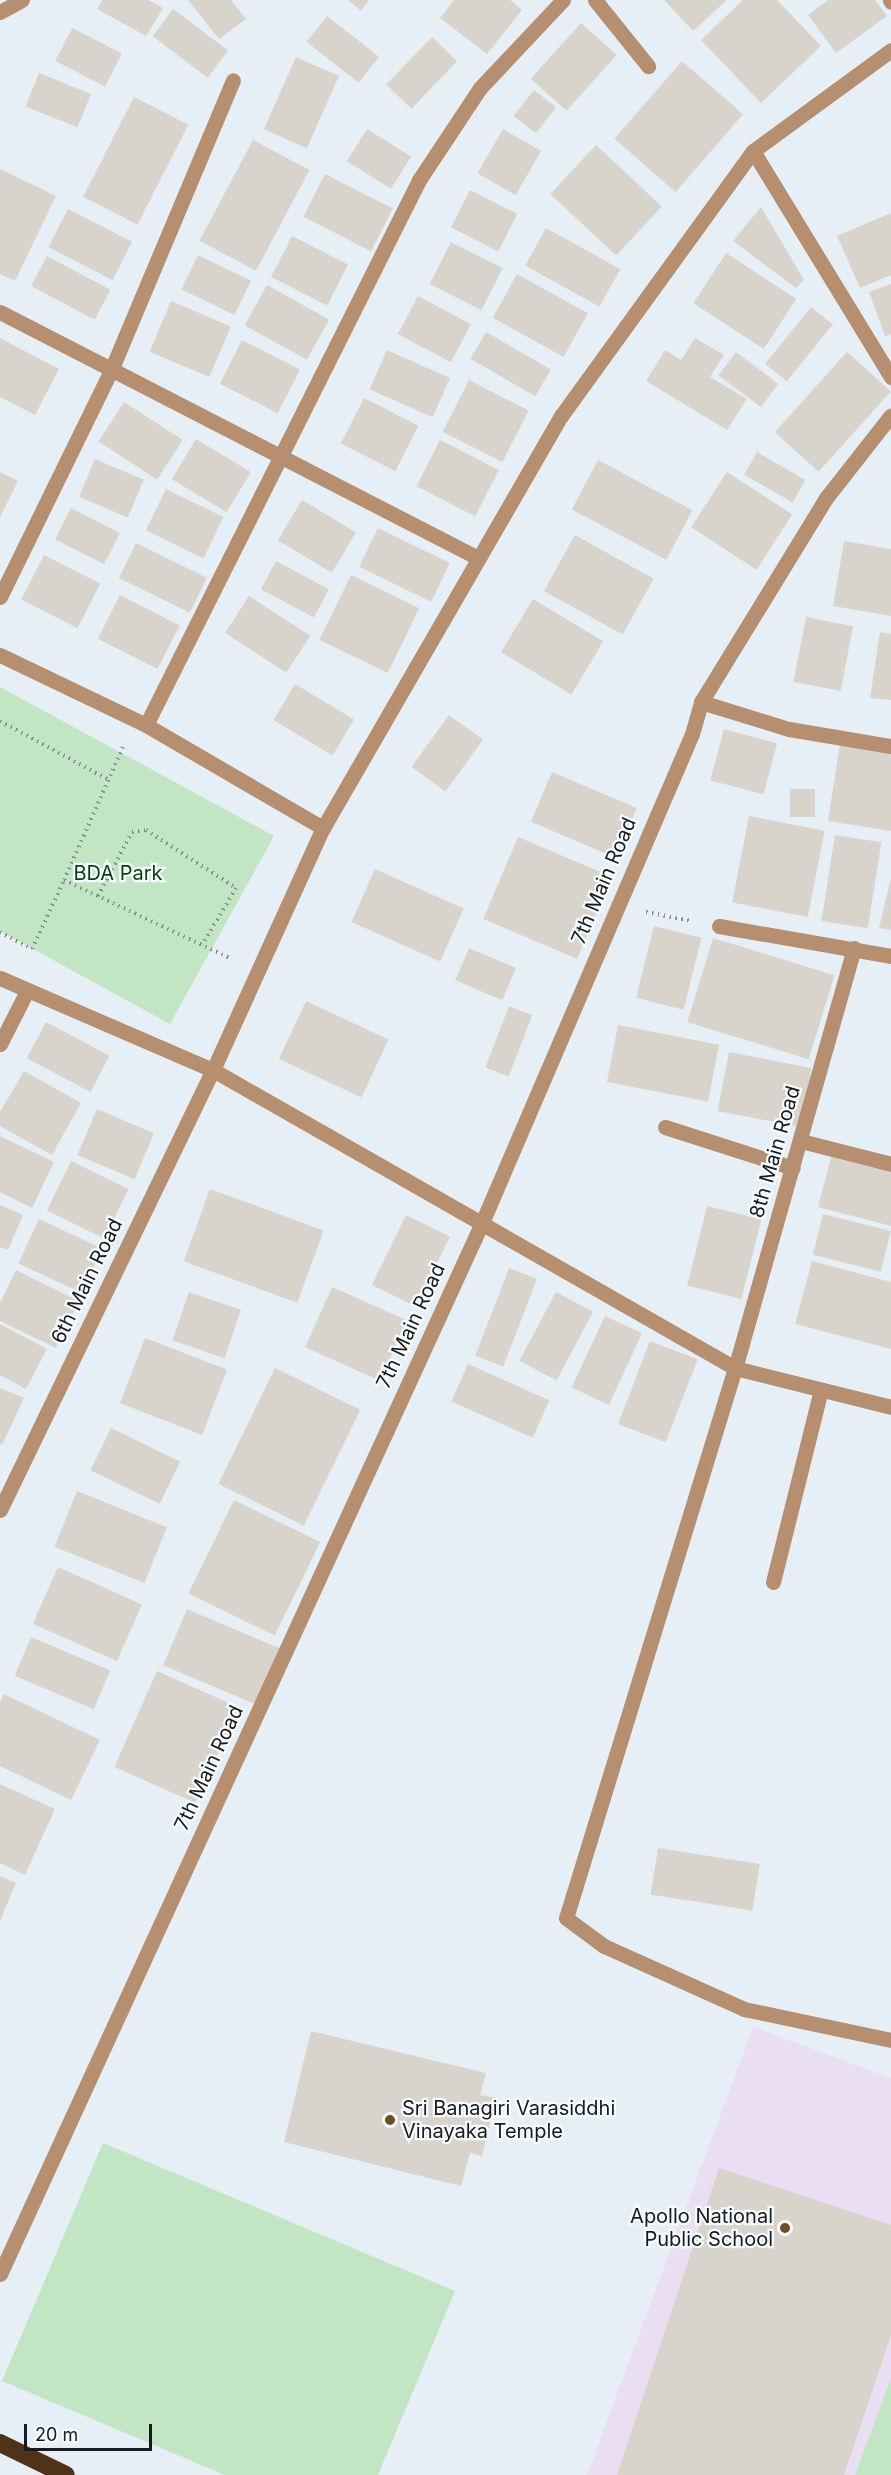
<!DOCTYPE html>
<html>
<head>
<meta charset="utf-8">
<style>
  body { margin:0 }
  #map { position:relative; width:891px; height:2475px; overflow:hidden; background:#e6eff6; font-family:Inter,sans-serif }
  div>[style] { position:absolute }
  [style*='--x'] { left:calc(var(--x)*1px); top:calc(var(--y)*1px); width:calc(var(--w)*1px); rotate:calc(var(--a)*1deg) }
  .education>* { inset:0; background:#eadef3 }
  .green>* { inset:0; background:#c2e5c4 }
  .building>* { inset:0; background:#d9d4cb; transform-origin:0 0 }
  .path>* { height:4px; margin-top:-2px; transform-origin:0; background:repeating-linear-gradient(90deg,#878d92 0 1.5px,transparent 0 6px) }
  .minor>* { height:15px; margin:-7.5px; padding:0 7.5px; transform-origin:7.5px; border-radius:7.5px; background:#b68e70 }
  .highway>* { height:18px; margin:-9px; padding:0 9px; transform-origin:9px; border-radius:9px; background:#503219 }
  .dots>* { width:16px; height:16px; translate:-50% -50%; box-sizing:border-box; border:3px solid #f8fbfe; border-radius:50% }
  span { translate:-50% -50%; white-space:nowrap; text-align:center; line-height:1.15; -webkit-text-stroke:4.5px #f8fbfe; paint-order:stroke }
  .park-label { font-size:20px; color:#094217 }
  .street-label { font-size:20px; color:#181b1e }
  .poi-label { font-size:20px; color:#181b1e }
  .left { translate:0 -50%; text-align:left }
  .right { translate:-100% -50%; text-align:right }
  .scale { position:absolute; left:24px; top:2424px; width:128px; height:27px; box-sizing:border-box; border:3px solid #181b1e; border-top:0; padding-left:8px; font-size:18px; line-height:21px; white-space:nowrap; color:#181b1e; -webkit-text-stroke:4px #f8fbfe; paint-order:stroke }
</style>
</head>
<body>
<div id="map">
  <div class="education">
    <i style="clip-path:polygon(753px 2027px,891px 2078px,891px 2378px,855px 2475px,587px 2475px)"></i>
  </div>
  <div class="green">
    <i style="clip-path:polygon(0 687px,274px 836px,170px 1024px,0 931px)"></i>
    <i style="clip-path:polygon(103px 2143px,455px 2291px,378px 2475px,225px 2475px,2px 2381px)"></i>
    <i style="clip-path:polygon(891px 2378px,891px 2475px,855px 2475px)"></i>
  </div>
  <div class="building">
    <i style="clip-path:polygon(102px 0,148px 0,163px 8px,146px 36px,97px 9px)"></i>
    <i style="clip-path:polygon(188px 0,231px 0,246px 19px,219px 39px)"></i>
    <i style="clip-path:polygon(348px 0,369px 0,361px 11px)"></i>
    <i style="clip-path:polygon(454px 0,510px 0,522px 10px,487px 54px,440px 18px)"></i>
    <i style="clip-path:polygon(664px 0,727px 0,693px 31px)"></i>
    <i style="clip-path:polygon(743px 0,777px 0,821px 46px,761px 103px,701px 40px)"></i>
    <i style="clip-path:polygon(828px 0,875px 0,887px 16px,836px 53px,808px 15px)"></i>
    <i style="left:173px;top:9px;width:69px;height:34px;rotate:37deg"></i>
    <i style="left:327px;top:16px;width:66px;height:33px;rotate:38deg"></i>
    <i style="left:581px;top:23px;width:48px;height:75px;rotate:42deg"></i>
    <i style="left:72px;top:28px;width:56px;height:37px;rotate:27deg"></i>
    <i style="left:432px;top:37px;width:35px;height:66px;rotate:44deg"></i>
    <i style="left:296px;top:57px;width:47px;height:79px;rotate:24deg"></i>
    <i style="left:682px;top:61px;width:81px;height:103px;rotate:41deg"></i>
    <i style="left:39px;top:73px;width:56px;height:36px;rotate:22deg"></i>
    <i style="left:534px;top:90px;width:28px;height:33px;rotate:38deg"></i>
    <i style="left:134px;top:97px;width:61px;height:112px;rotate:27deg"></i>
    <i style="left:367px;top:129px;width:52px;height:38px;rotate:32deg"></i>
    <i style="left:503px;top:129px;width:44px;height:51px;rotate:30deg"></i>
    <i style="left:253px;top:140px;width:64px;height:114px;rotate:28deg"></i>
    <i style="left:596px;top:145px;width:90px;height:67px;rotate:43deg"></i>
    <i style="clip-path:polygon(0 169px,56px 196px,15px 281px,0 274px)"></i>
    <i style="left:325px;top:174px;width:76px;height:48px;rotate:27deg"></i>
    <i style="left:470px;top:190px;width:53px;height:42px;rotate:27deg"></i>
    <i style="clip-path:polygon(761px 207px,804px 280px,796px 288px,733px 241px)"></i>
    <i style="left:68px;top:209px;width:72px;height:43px;rotate:27deg"></i>
    <i style="clip-path:polygon(891px 213px,891px 275px,860px 288px,837px 236px)"></i>
    <i style="left:546px;top:228px;width:85px;height:43px;rotate:29deg"></i>
    <i style="left:292px;top:236px;width:63px;height:46px;rotate:27deg"></i>
    <i style="left:451px;top:242px;width:58px;height:47px;rotate:27deg"></i>
    <i style="left:726px;top:253px;width:84px;height:60px;rotate:33deg"></i>
    <i style="left:198px;top:255px;width:59px;height:38px;rotate:26deg"></i>
    <i style="left:47px;top:256px;width:72px;height:34px;rotate:28deg"></i>
    <i style="left:517px;top:274px;width:81px;height:50px;rotate:29deg"></i>
    <i style="clip-path:polygon(891px 284px,891px 334px,885px 336px,869px 292px)"></i>
    <i style="left:267px;top:285px;width:71px;height:46px;rotate:29deg"></i>
    <i style="left:418px;top:296px;width:60px;height:43px;rotate:28deg"></i>
    <i style="left:171px;top:301px;width:65px;height:55px;rotate:23deg"></i>
    <i style="left:811px;top:307px;width:28px;height:73px;rotate:39deg"></i>
    <i style="left:486px;top:332px;width:75px;height:31px;rotate:30deg"></i>
    <i style="clip-path:polygon(0 338px,59px 369px,35px 415px,0 397px)"></i>
    <i style="clip-path:polygon(695px 338px,724px 355px,710px 377px,747px 399px,727px 430px,646px 381px,665px 350px,681px 360px)"></i>
    <i style="left:242px;top:340px;width:65px;height:49px;rotate:27deg"></i>
    <i style="left:387px;top:350px;width:69px;height:43px;rotate:24deg"></i>
    <i style="left:736px;top:352px;width:53px;height:29px;rotate:37deg"></i>
    <i style="left:847px;top:352px;width:59px;height:108px;rotate:42deg"></i>
    <i style="left:469px;top:380px;width:67px;height:58px;rotate:27deg"></i>
    <i style="left:364px;top:398px;width:61px;height:51px;rotate:27deg"></i>
    <i style="left:124px;top:402px;width:70px;height:47px;rotate:33deg"></i>
    <i style="left:196px;top:439px;width:64px;height:47px;rotate:31deg"></i>
    <i style="left:440px;top:440px;width:66px;height:52px;rotate:27deg"></i>
    <i style="left:757px;top:452px;width:56px;height:26px;rotate:30deg"></i>
    <i style="left:95px;top:459px;width:53px;height:41px;rotate:23deg"></i>
    <i style="left:598px;top:460px;width:107px;height:56px;rotate:28deg"></i>
    <i style="clip-path:polygon(0 472px,18px 481px,0 517px)"></i>
    <i style="left:727px;top:472px;width:78px;height:66px;rotate:33deg"></i>
    <i style="left:166px;top:489px;width:64px;height:46px;rotate:26deg"></i>
    <i style="left:302px;top:500px;width:63px;height:47px;rotate:31deg"></i>
    <i style="left:71px;top:508px;width:55px;height:35px;rotate:27deg"></i>
    <i style="left:378px;top:528px;width:80px;height:43px;rotate:26deg"></i>
    <i style="left:575px;top:535px;width:90px;height:64px;rotate:29deg"></i>
    <i style="clip-path:polygon(844px 541px,891px 549px,891px 616px,833px 606px)"></i>
    <i style="left:136px;top:543px;width:79px;height:39px;rotate:26deg"></i>
    <i style="left:44px;top:555px;width:63px;height:50px;rotate:27deg"></i>
    <i style="left:276px;top:561px;width:60px;height:32px;rotate:28deg"></i>
    <i style="left:351px;top:575px;width:76px;height:72px;rotate:26deg"></i>
    <i style="left:120px;top:595px;width:67px;height:49px;rotate:27deg"></i>
    <i style="left:249px;top:596px;width:73px;height:44px;rotate:33deg"></i>
    <i style="left:533px;top:599px;width:82px;height:62px;rotate:31deg"></i>
    <i style="left:806px;top:617px;width:48px;height:66px;rotate:11deg"></i>
    <i style="clip-path:polygon(880px 632px,891px 634px,891px 700px,870px 698px)"></i>
    <i style="left:295px;top:684px;width:69px;height:42px;rotate:31deg"></i>
    <i style="left:449px;top:715px;width:42px;height:64px;rotate:36deg"></i>
    <i style="left:724px;top:729px;width:55px;height:53px;rotate:15deg"></i>
    <i style="clip-path:polygon(840px 744px,891px 752px,891px 831px,828px 821px)"></i>
    <i style="left:552px;top:772px;width:92px;height:54px;rotate:23deg"></i>
    <i style="left:790px;top:789px;width:25px;height:28px"></i>
    <i style="left:749px;top:816px;width:77px;height:88px;rotate:11deg"></i>
    <i style="left:835px;top:835px;width:47px;height:87px;rotate:9deg"></i>
    <i style="left:518px;top:837px;width:102px;height:89px;rotate:23deg"></i>
    <i style="left:375px;top:869px;width:97px;height:58px;rotate:24deg"></i>
    <i style="clip-path:polygon(891px 878px,891px 930px,879px 928px)"></i>
    <i style="left:654px;top:926px;width:49px;height:74px;rotate:14deg"></i>
    <i style="left:713px;top:938px;width:127px;height:88px;rotate:17deg"></i>
    <i style="left:469px;top:948px;width:51px;height:35px;rotate:23deg"></i>
    <i style="left:306px;top:1001px;width:91px;height:64px;rotate:25deg"></i>
    <i style="left:509px;top:1006px;width:25px;height:66px;rotate:21deg"></i>
    <i style="left:46px;top:1022px;width:72px;height:41px;rotate:28deg"></i>
    <i style="left:618px;top:1025px;width:103px;height:58px;rotate:11deg"></i>
    <i style="left:729px;top:1052px;width:84px;height:60px;rotate:11deg"></i>
    <i style="clip-path:polygon(24px 1071px,81px 1103px,52px 1155px,0 1126px,0 1112px)"></i>
    <i style="left:97px;top:1109px;width:62px;height:50px;rotate:23deg"></i>
    <i style="clip-path:polygon(0 1136px,54px 1162px,32px 1208px,0 1192px)"></i>
    <i style="clip-path:polygon(831px 1157px,891px 1172px,891px 1226px,818px 1207px)"></i>
    <i style="left:71px;top:1161px;width:64px;height:55px;rotate:26deg"></i>
    <i style="left:210px;top:1189px;width:121px;height:77px;rotate:20deg"></i>
    <i style="clip-path:polygon(0 1205px,23px 1215px,8px 1250px,0 1247px)"></i>
    <i style="left:707px;top:1206px;width:56px;height:82px;rotate:14deg"></i>
    <i style="left:823px;top:1214px;width:70px;height:42px;rotate:14deg"></i>
    <i style="left:406px;top:1215px;width:49px;height:78px;rotate:26deg"></i>
    <i style="left:39px;top:1219px;width:70px;height:49px;rotate:25deg"></i>
    <i style="clip-path:polygon(812px 1261px,891px 1282px,891px 1349px,795px 1324px)"></i>
    <i style="left:509px;top:1268px;width:30px;height:94px;rotate:21deg"></i>
    <i style="clip-path:polygon(16px 1270px,79px 1301px,56px 1348px,0 1321px,0 1303px)"></i>
    <i style="left:332px;top:1287px;width:82px;height:66px;rotate:24deg"></i>
    <i style="left:189px;top:1292px;width:55px;height:51px;rotate:19deg"></i>
    <i style="left:556px;top:1292px;width:42px;height:78px;rotate:28deg"></i>
    <i style="left:605px;top:1316px;width:41px;height:79px;rotate:25deg"></i>
    <i style="clip-path:polygon(0 1324px,47px 1349px,26px 1389px,0 1375px)"></i>
    <i style="left:145px;top:1338px;width:88px;height:70px;rotate:21deg"></i>
    <i style="left:650px;top:1341px;width:51px;height:89px;rotate:21deg"></i>
    <i style="left:468px;top:1364px;width:89px;height:41px;rotate:24deg"></i>
    <i style="left:275px;top:1368px;width:95px;height:129px;rotate:26deg"></i>
    <i style="clip-path:polygon(0 1388px,24px 1398px,2px 1445px,0 1444px)"></i>
    <i style="left:111px;top:1428px;width:77px;height:47px;rotate:26deg"></i>
    <i style="left:77px;top:1491px;width:97px;height:60px;rotate:22deg"></i>
    <i style="left:234px;top:1500px;width:96px;height:104px;rotate:26deg"></i>
    <i style="left:58px;top:1567px;width:92px;height:62px;rotate:24deg"></i>
    <i style="left:187px;top:1609px;width:103px;height:61px;rotate:23deg"></i>
    <i style="left:31px;top:1637px;width:86px;height:42px;rotate:23deg"></i>
    <i style="left:157px;top:1671px;width:89px;height:105px;rotate:24deg"></i>
    <i style="clip-path:polygon(4px 1694px,100px 1740px,71px 1800px,0 1766px,0 1702px)"></i>
    <i style="clip-path:polygon(0 1784px,55px 1809px,25px 1875px,0 1863px)"></i>
    <i style="left:658px;top:1848px;width:103px;height:47px;rotate:9deg"></i>
    <i style="clip-path:polygon(0 1876px,16px 1883px,0 1921px)"></i>
    <i style="clip-path:polygon(311px 2031px,486px 2073px,480px 2095px,496px 2098px,482px 2156px,470px 2153px,461px 2186px,284px 2142px)"></i>
    <i style="clip-path:polygon(719px 2168px,891px 2225px,891px 2335px,844px 2475px,617px 2475px)"></i>
  </div>
  <div class="path">
    <i style="--x:0;--y:721;--w:124;--a:28.4"></i>
    <i style="--x:123;--y:747;--w:145;--a:113.9"></i>
    <i style="--x:64;--y:880;--w:186;--a:25.2"></i>
    <i style="--x:98;--y:896;--w:72;--a:-62"></i>
    <i style="--x:132;--y:832;--w:14;--a:-8"></i>
    <i style="--x:146;--y:830;--w:107;--a:32.8"></i>
    <i style="--x:236;--y:888;--w:66;--a:120.8"></i>
    <i style="--x:646;--y:912;--w:47;--a:11.1"></i>
    <i style="--x:0;--y:932;--w:36;--a:28"></i>
    <i style="--x:32;--y:949;--w:76;--a:-65.1"></i>
  </div>
  <div class="minor">
    <i style="--x:595;--y:0;--w:85;--a:51.2"></i>
    <i style="--x:890;--y:0;--w:2;--a:63"></i>
    <i style="--x:0;--y:12;--w:25;--a:-29"></i>
    <i style="--x:753;--y:151;--w:265;--a:58.6"></i>
    <i style="--x:0;--y:312;--w:538;--a:27.23"></i>
    <i style="--x:0;--y:597;--w:255;--a:-63.9"></i>
    <i style="--x:112;--y:368;--w:312;--a:-67.2"></i>
    <i style="--x:0;--y:655;--w:162;--a:25.6"></i>
    <i style="--x:146;--y:725;--w:205;--a:30.2"></i>
    <i style="--x:701;--y:702;--w:92;--a:17.1"></i>
    <i style="--x:789;--y:729;--w:103;--a:9.5"></i>
    <i style="--x:146;--y:725;--w:610;--a:-63.39"></i>
    <i style="--x:419;--y:180;--w:110;--a:-56.5"></i>
    <i style="--x:480;--y:88;--w:121;--a:-46.7"></i>
    <i style="--x:719;--y:926;--w:175;--a:9.9"></i>
    <i style="--x:854;--y:948;--w:437;--a:105.8"></i>
    <i style="--x:735;--y:1368;--w:575;--a:107.08"></i>
    <i style="--x:566;--y:1918;--w:47;--a:36.4"></i>
    <i style="--x:604;--y:1946;--w:154;--a:24.2"></i>
    <i style="--x:744;--y:2009;--w:150;--a:11.9"></i>
    <i style="--x:0;--y:978;--w:232;--a:23.4"></i>
    <i style="--x:213;--y:1070;--w:601;--a:29.72"></i>
    <i style="--x:735;--y:1368;--w:161;--a:14"></i>
    <i style="--x:0;--y:1044;--w:57;--a:-63"></i>
    <i style="--x:665;--y:1127;--w:134;--a:17.8"></i>
    <i style="--x:801;--y:1141;--w:93;--a:14.3"></i>
    <i style="--x:0;--y:1510;--w:489;--a:-64.2"></i>
    <i style="--x:213;--y:1070;--w:266;--a:-65.6"></i>
    <i style="--x:323;--y:828;--w:476;--a:-60"></i>
    <i style="--x:561;--y:416;--w:327;--a:-54.1"></i>
    <i style="--x:753;--y:151;--w:171;--a:-36.2"></i>
    <i style="--x:773;--y:1582;--w:198;--a:-76"></i>
    <i style="--x:0;--y:2274;--w:1154;--a:-65.37"></i>
    <i style="--x:481;--y:1225;--w:534;--a:-66.75"></i>
    <i style="--x:692;--y:734;--w:33;--a:-74"></i>
    <i style="--x:701;--y:702;--w:239;--a:-58.5"></i>
    <i style="--x:826;--y:498;--w:105;--a:-51.9"></i>
  </div>
  <div class="highway">
    <i style="--x:0;--y:2443;--w:73;--a:25.9"></i>
  </div>
  <div class="dots">
    <i style="left:390px;top:2120px;background:#714d28"></i>
    <i style="left:785px;top:2228px;background:#714d28"></i>
  </div>
  <div class="park-label">
    <span style="left:118px;top:873px">BDA Park</span>
  </div>
  <div class="street-label">
    <span style="left:604px;top:881px;rotate:-67deg">7th Main Road</span>
    <span style="left:775px;top:1152px;rotate:-74deg">8th Main Road</span>
    <span style="left:87px;top:1281px;rotate:-64deg">6th Main Road</span>
    <span style="left:411px;top:1326px;rotate:-65deg">7th Main Road</span>
    <span style="left:209px;top:1768px;rotate:-65deg">7th Main Road</span>
  </div>
  <div class="poi-label">
    <span class="left" style="left:402px;top:2120px">Sri Banagiri Varasiddhi<br>Vinayaka Temple</span>
    <span class="right" style="left:773px;top:2228px">Apollo National<br>Public School</span>
  </div>
  <div class="scale">20 m</div>
</div>
</body>
</html>
